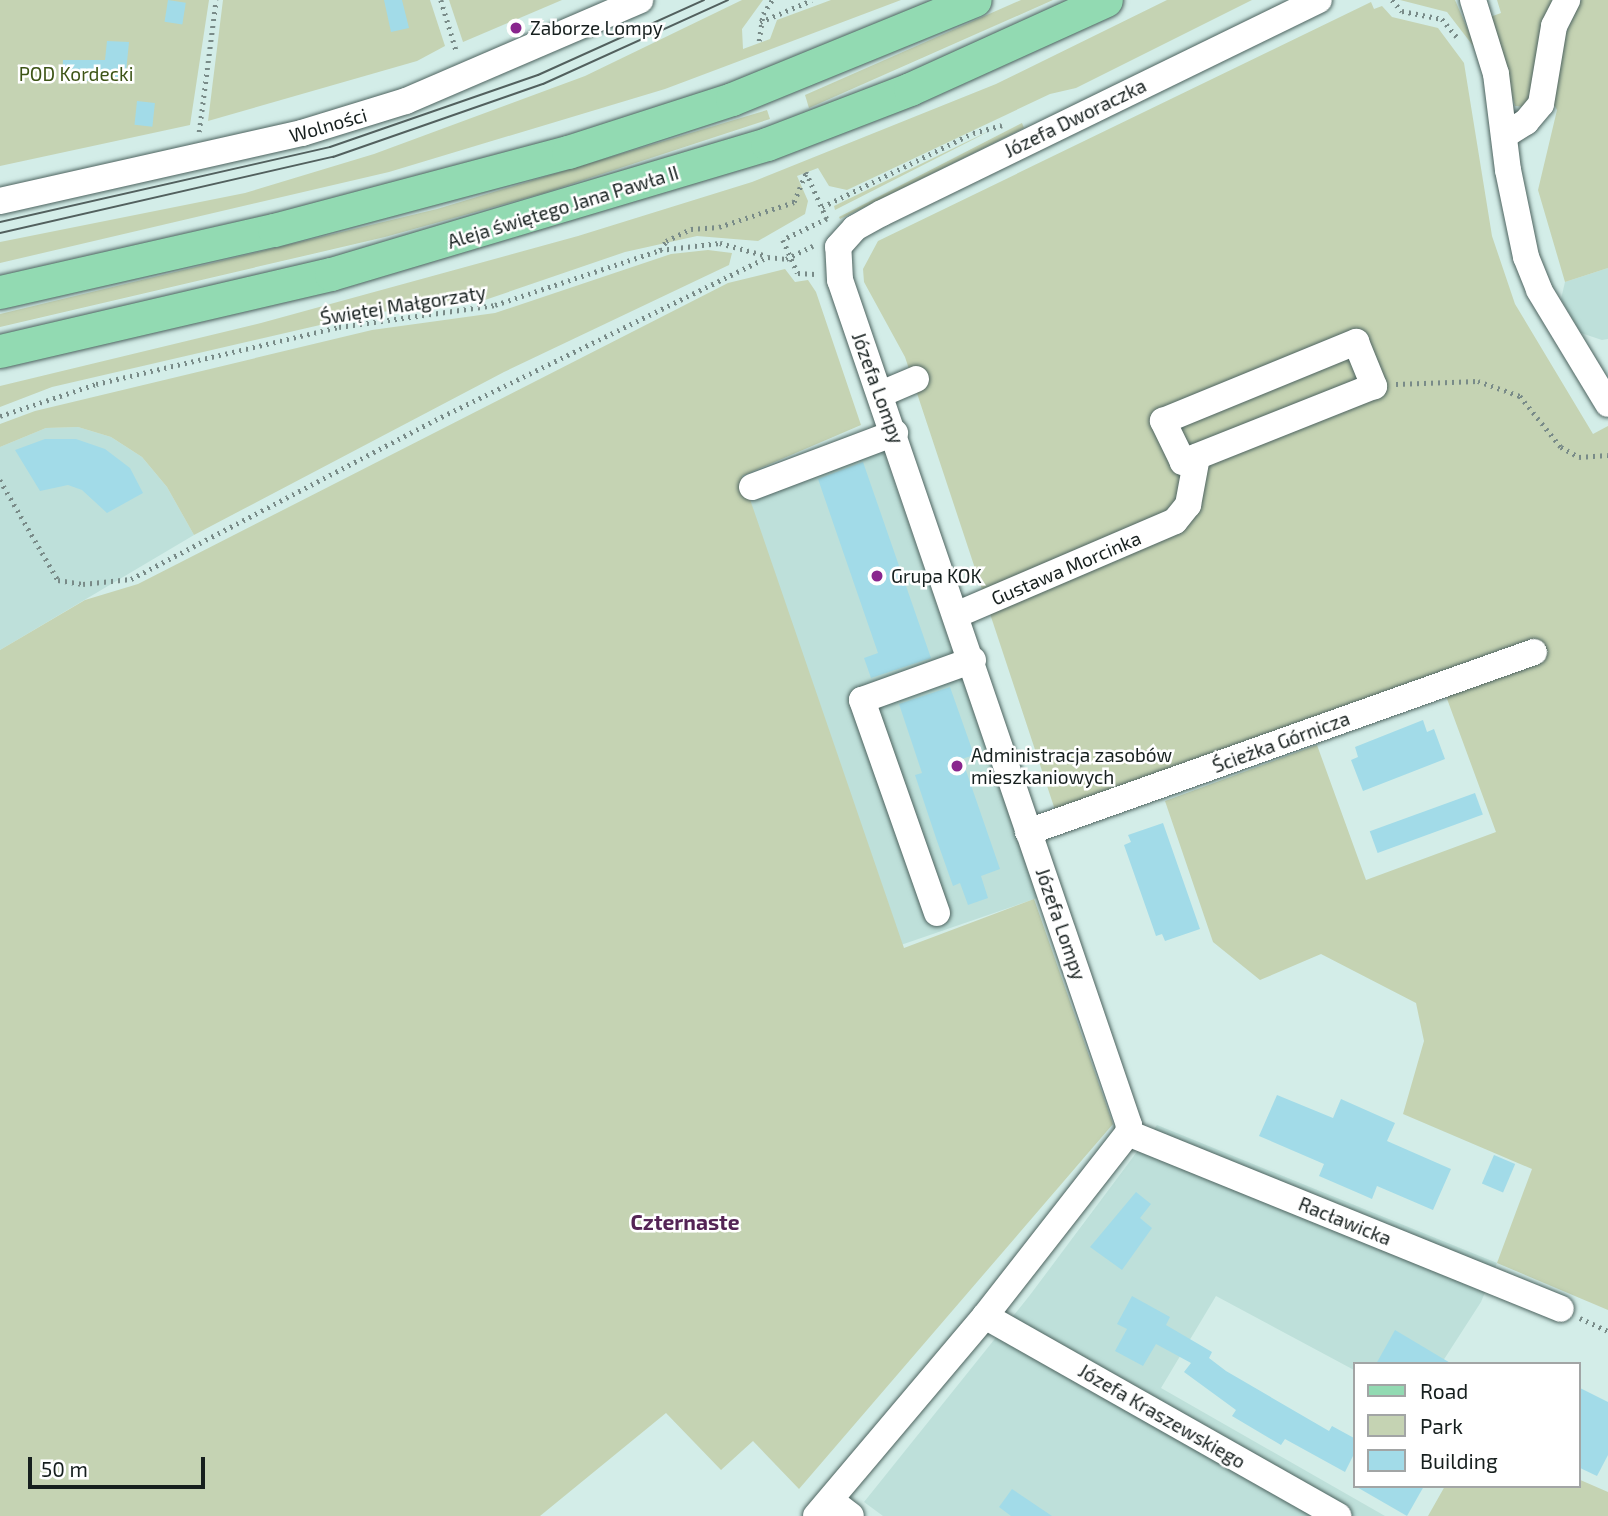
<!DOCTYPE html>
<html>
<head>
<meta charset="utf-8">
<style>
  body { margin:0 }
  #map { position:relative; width:1608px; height:1516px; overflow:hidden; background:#d3ede8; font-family:"Exo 2",sans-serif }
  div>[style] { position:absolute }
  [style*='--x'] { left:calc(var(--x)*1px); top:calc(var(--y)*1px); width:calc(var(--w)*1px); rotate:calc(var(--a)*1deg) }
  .built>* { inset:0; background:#bee0da; transform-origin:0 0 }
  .green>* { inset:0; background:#c5d3b3 }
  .building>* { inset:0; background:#a2dbe8; transform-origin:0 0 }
  .path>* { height:4.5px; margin-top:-2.25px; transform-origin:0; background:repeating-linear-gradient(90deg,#798b88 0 2px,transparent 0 7px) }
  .roads { filter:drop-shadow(0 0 2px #4d635f) drop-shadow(0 0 2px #4d635f) }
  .minor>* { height:26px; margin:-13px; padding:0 13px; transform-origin:13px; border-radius:13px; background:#fff }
  .major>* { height:33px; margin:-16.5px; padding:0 16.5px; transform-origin:16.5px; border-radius:16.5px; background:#92dab2 }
  .tram>* { height:2px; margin:-1px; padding:0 1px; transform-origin:1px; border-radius:1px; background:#52605e }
  .dots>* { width:19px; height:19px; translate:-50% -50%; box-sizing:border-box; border:4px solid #fff; border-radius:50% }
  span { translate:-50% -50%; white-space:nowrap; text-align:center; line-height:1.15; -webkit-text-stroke:5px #fff; paint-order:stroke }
  .poi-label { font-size:19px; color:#161f1e }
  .left { translate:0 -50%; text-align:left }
  .park-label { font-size:19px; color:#3d5416 }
  .street-label { font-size:19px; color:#161f1e }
  .neighbourhood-label { font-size:21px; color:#542455; font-weight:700 }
  .legend { position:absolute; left:1353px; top:1362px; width:228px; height:126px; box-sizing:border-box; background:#fff; border:2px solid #a2a5a5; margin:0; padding:9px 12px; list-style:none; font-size:21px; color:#161f1e }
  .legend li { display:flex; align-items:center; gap:14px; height:35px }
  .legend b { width:35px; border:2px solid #a2a5a5 }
  .scale { position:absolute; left:28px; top:1457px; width:177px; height:32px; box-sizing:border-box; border:4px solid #161f1e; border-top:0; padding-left:9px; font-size:21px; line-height:24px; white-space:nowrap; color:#161f1e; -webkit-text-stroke:5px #fff; paint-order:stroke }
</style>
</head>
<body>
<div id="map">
  <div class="built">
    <i style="clip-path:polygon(1608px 268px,1608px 339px,1602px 340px,1581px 333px,1561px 299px,1565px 282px)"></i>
    <i style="clip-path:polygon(78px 427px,111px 437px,142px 457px,167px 487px,194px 535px,0 650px,0 447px,46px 428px)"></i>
    <i style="left:876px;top:429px;width:496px;height:143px;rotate:71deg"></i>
    <i style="clip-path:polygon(1157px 1125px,1497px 1263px,1481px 1302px,1441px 1364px,1354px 1364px,1354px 1370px,1216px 1296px,1161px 1388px,1385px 1516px,883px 1516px,864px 1502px,1030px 1295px)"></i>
  </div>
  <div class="green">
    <i style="clip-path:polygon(0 0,209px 0,190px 125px,0 166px)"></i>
    <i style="clip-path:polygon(223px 0,430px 0,445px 46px,417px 61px,208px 121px)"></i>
    <i style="clip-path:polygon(449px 0,562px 0,463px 42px)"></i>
    <i style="clip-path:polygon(742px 0,763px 0,742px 29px,743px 49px,770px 39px,777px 20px,831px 0,901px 0,665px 89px,389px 172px,0 263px,0 242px,245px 193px,374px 154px,585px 76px)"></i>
    <i style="clip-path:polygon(1021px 0,1053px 0,809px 108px,805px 95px)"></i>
    <i style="clip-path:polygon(1167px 0,1252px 0,1076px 88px,1050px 94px,847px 190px,829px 186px,818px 168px,797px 176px,808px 201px,805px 214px,758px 241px,697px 236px,625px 252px,482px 301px,372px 313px,52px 387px,0 407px,0 386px,261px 323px,578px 236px,752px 182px,996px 84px)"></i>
    <i style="clip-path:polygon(1400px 0,1455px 0,1477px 51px,1447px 12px)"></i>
    <i style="clip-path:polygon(1497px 0,1552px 0,1527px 107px,1515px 106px,1490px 17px,1501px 13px)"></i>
    <i style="clip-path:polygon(1581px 0,1608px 0,1608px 268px,1565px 282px,1538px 190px,1557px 110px,1552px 101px,1564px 37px)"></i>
    <i style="clip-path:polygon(1371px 2px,1374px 9px,1382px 6px,1392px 17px,1438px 28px,1464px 63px,1492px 236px,1515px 304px,1593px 434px,1608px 426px,1608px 1310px,1497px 1263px,1532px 1169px,1403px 1114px,1424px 1041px,1416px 1003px,1321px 954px,1260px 980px,1213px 942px,1165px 801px,1317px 745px,1366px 880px,1496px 832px,1439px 677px,1056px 813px,905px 357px,864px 282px,863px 269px,878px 241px)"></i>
    <i style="clip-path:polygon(767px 110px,770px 119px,544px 193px,385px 237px,0 327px,0 314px,437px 209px)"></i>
    <i style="clip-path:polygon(1022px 123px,1024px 128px,840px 219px,839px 217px)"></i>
    <i style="clip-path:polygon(989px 131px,980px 136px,835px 210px,834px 206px)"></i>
    <i style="clip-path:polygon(708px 250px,732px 253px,729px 265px,504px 372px,194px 535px,167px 487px,142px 457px,111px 437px,78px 427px,46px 428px,0 447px,0 424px,35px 411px,372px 330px,495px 313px,671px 254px)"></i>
    <i style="clip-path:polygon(785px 269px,795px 282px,808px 280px,816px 292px,861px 425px,742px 476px,904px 948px,1034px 899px,1113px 1124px,799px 1489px,753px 1441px,721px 1470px,666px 1413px,540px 1516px,0 1516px,0 650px,85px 600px,138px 584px,728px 283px)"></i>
    <i style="clip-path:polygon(1578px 1479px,1608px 1492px,1608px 1516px,1428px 1516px,1445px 1486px,1578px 1486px)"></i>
  </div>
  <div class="building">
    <i style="left:168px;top:0;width:18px;height:22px;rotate:9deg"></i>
    <i style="clip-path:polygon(384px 0,402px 0,409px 28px,391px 32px)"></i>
    <i style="clip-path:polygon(107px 41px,129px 42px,125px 82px,62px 80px,63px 60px,105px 60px)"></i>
    <i style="left:137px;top:101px;width:18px;height:24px;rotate:6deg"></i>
    <i style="clip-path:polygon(45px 439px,76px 439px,105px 449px,130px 468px,143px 493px,107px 513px,82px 490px,68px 485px,40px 491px,15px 450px)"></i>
    <i style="clip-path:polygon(863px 462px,931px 658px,871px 678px,864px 658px,878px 653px,818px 479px)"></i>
    <i style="clip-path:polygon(950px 687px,974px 755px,962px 759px,1000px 869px,981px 876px,988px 898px,968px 905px,960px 883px,953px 886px,936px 838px,915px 775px,922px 773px,899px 704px)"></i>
    <i style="clip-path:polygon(1423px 720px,1427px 732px,1434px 729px,1445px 759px,1363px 791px,1351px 760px,1358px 757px,1355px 747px)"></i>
    <i style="left:1475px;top:793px;width:23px;height:112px;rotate:70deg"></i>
    <i style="clip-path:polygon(1163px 823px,1200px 929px,1165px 941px,1162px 934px,1156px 936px,1124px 845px,1131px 842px,1128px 835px)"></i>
    <i style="clip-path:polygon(1277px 1095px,1333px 1118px,1341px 1099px,1395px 1123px,1387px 1141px,1451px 1169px,1433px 1210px,1377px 1186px,1372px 1199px,1363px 1195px,1319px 1176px,1324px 1164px,1259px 1136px)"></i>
    <i style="left:1494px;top:1155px;width:23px;height:31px;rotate:23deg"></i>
    <i style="clip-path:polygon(1136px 1192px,1151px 1204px,1140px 1218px,1152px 1228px,1122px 1270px,1090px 1247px)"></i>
    <i style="clip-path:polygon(1132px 1296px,1170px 1317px,1166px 1325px,1212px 1352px,1209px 1358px,1226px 1371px,1329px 1431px,1332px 1426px,1354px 1438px,1354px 1454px,1345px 1472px,1285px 1439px,1281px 1445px,1232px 1416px,1236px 1410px,1184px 1372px,1191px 1363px,1156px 1344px,1143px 1366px,1115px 1351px,1127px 1329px,1117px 1324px)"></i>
    <i style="clip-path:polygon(1395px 1330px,1452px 1364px,1376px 1364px)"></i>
    <i style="clip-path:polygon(1578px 1387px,1608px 1402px,1608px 1455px,1597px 1476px,1578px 1467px)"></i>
    <i style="clip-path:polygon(1355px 1486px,1424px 1486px,1407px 1516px)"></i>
    <i style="clip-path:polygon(1012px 1489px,1052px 1516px,1011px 1516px,999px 1507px)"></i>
  </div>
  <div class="path">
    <i style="--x:441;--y:0;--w:55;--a:73.2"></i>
    <i style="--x:1392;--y:0;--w:15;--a:48"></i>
    <i style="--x:1402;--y:11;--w:41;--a:11.3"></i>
    <i style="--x:1442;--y:19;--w:23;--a:50"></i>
    <i style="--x:760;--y:22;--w:56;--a:-22.9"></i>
    <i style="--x:759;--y:41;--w:27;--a:-82"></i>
    <i style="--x:763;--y:14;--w:17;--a:-57"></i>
    <i style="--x:199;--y:132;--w:133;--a:-82.7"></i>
    <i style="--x:806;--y:172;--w:51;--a:65.9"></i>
    <i style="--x:827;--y:219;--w:49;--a:154.5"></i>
    <i style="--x:783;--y:240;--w:36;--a:66"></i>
    <i style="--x:798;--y:273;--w:17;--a:3"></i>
    <i style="--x:822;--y:207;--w:168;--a:-26.1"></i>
    <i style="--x:973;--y:133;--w:30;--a:-15"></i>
    <i style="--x:660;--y:250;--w:11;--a:-56"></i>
    <i style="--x:666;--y:241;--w:28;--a:-26"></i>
    <i style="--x:691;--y:229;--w:28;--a:-4"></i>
    <i style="--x:719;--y:227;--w:79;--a:-18.4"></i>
    <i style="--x:794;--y:202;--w:31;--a:-68"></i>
    <i style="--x:1396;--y:384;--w:82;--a:-2.1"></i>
    <i style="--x:1478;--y:381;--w:45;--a:19.7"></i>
    <i style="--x:1520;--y:396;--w:65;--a:51.2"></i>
    <i style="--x:1561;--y:447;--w:21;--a:29"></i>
    <i style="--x:1579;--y:457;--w:29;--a:-4"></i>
    <i style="--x:0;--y:416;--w:101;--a:-18.4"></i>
    <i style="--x:96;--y:384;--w:250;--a:-13.2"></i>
    <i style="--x:339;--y:327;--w:158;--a:-8"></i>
    <i style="--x:495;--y:305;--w:174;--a:-18.4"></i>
    <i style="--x:660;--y:250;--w:60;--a:-6.7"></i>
    <i style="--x:720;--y:243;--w:49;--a:15.5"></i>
    <i style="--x:0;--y:480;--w:116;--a:59.9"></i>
    <i style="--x:58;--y:580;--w:25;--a:9"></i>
    <i style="--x:83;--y:584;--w:48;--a:-5.9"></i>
    <i style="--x:131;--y:579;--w:343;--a:-27.6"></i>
    <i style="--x:435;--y:420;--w:371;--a:-26.1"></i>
    <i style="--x:768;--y:257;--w:18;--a:6"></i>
    <i style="--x:786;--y:259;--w:30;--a:-26"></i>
    <i style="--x:1580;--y:1318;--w:31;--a:25"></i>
  </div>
  <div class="roads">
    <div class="minor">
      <i style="--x:1473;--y:0;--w:77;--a:72.7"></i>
      <i style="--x:1496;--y:74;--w:97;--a:82.9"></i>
      <i style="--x:1508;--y:170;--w:89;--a:78.3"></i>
      <i style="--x:1526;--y:257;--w:35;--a:68"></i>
      <i style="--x:1539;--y:290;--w:133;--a:58.8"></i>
      <i style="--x:1505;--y:135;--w:25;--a:-32"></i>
      <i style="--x:1526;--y:122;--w:23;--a:-50"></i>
      <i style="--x:1541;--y:104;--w:79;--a:-80.5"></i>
      <i style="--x:1554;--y:26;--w:29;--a:-63"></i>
      <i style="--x:0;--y:201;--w:310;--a:-12.7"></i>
      <i style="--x:302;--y:133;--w:109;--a:-17.1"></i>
      <i style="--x:406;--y:101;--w:255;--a:-23.3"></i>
      <i style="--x:1356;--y:342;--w:48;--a:67.8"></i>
      <i style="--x:1374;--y:386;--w:206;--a:158.3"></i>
      <i style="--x:1183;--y:462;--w:46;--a:-116"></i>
      <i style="--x:1163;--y:421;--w:209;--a:-22.3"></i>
      <i style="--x:881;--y:394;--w:38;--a:-23"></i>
      <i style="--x:752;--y:487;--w:153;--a:-20.7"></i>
      <i style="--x:956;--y:615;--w:238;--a:-23.2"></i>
      <i style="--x:1175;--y:521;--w:21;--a:-51"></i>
      <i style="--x:1188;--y:505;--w:49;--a:-79.4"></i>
      <i style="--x:1028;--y:832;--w:537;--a:-19.58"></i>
      <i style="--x:937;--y:913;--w:226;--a:-109.4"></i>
      <i style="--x:862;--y:700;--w:118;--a:-19.8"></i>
      <i style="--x:1128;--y:1133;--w:467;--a:22.1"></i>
      <i style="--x:985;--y:1316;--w:406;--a:29.5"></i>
      <i style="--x:830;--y:1500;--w:26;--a:37"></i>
      <i style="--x:816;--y:1516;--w:262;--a:-49.8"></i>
      <i style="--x:985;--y:1316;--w:232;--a:-52"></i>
      <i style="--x:1128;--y:1133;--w:8;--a:-83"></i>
      <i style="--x:1129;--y:1125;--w:893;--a:-108.88"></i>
      <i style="--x:840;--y:280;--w:33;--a:-93"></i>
      <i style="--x:838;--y:247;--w:25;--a:-48"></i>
      <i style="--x:855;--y:228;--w:31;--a:-29"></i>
      <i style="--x:882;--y:213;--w:486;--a:-26"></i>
    </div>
    <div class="major">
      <i style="--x:0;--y:292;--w:281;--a:-12.8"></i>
      <i style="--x:274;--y:230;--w:304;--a:-14.9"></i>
      <i style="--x:568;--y:152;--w:172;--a:-17.9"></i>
      <i style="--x:732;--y:99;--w:262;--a:-22.2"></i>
      <i style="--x:0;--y:351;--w:340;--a:-13.1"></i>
      <i style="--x:331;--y:274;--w:455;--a:-16.6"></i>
      <i style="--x:767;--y:144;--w:153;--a:-21"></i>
      <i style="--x:910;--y:89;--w:215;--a:-24.4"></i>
    </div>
  </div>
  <div class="tram">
    <i style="--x:0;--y:222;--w:338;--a:-12.8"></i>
    <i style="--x:330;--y:147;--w:220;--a:-19.1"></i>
    <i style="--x:538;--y:75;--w:182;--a:-24.3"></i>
    <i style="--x:0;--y:233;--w:342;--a:-12.9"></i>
    <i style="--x:333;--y:157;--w:222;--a:-19.2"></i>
    <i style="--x:543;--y:84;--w:203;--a:-24.4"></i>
  </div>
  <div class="dots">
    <i style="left:516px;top:28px;background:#89258d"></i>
    <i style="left:877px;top:576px;background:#89258d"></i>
    <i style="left:957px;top:766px;background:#89258d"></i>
  </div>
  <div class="poi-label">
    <span class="left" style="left:530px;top:28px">Zaborze Lompy</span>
    <span class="left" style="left:891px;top:576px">Grupa KOK</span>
    <span class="left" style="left:971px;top:766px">Administracja zasobów<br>mieszkaniowych</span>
  </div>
  <div class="park-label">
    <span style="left:76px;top:74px">POD Kordecki</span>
  </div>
  <div class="street-label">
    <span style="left:1075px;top:118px;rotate:-26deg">Józefa Dworaczka</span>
    <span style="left:328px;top:125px;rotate:-16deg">Wolności</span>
    <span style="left:563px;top:207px;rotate:-17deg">Aleja świętego Jana Pawła II</span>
    <span style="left:403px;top:305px;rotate:-9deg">Świętej Małgorzaty</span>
    <span style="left:878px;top:388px;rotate:70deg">Józefa Lompy</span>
    <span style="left:1066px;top:568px;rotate:-23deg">Gustawa Morcinka</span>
    <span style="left:1281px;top:742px;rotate:-20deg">Ścieżka Górnicza</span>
    <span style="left:1061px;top:924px;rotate:71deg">Józefa Lompy</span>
    <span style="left:1345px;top:1221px;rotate:22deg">Racławicka</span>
    <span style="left:1162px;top:1416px;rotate:30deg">Józefa Kraszewskiego</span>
  </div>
  <div class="neighbourhood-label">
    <span style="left:685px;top:1222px">Czternaste</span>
  </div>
  <ul class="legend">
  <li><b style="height:9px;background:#92dab2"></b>Road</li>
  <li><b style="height:19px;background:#c5d3b3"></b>Park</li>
  <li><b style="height:19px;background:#a2dbe8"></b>Building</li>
  </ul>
  <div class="scale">50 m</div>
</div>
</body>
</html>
